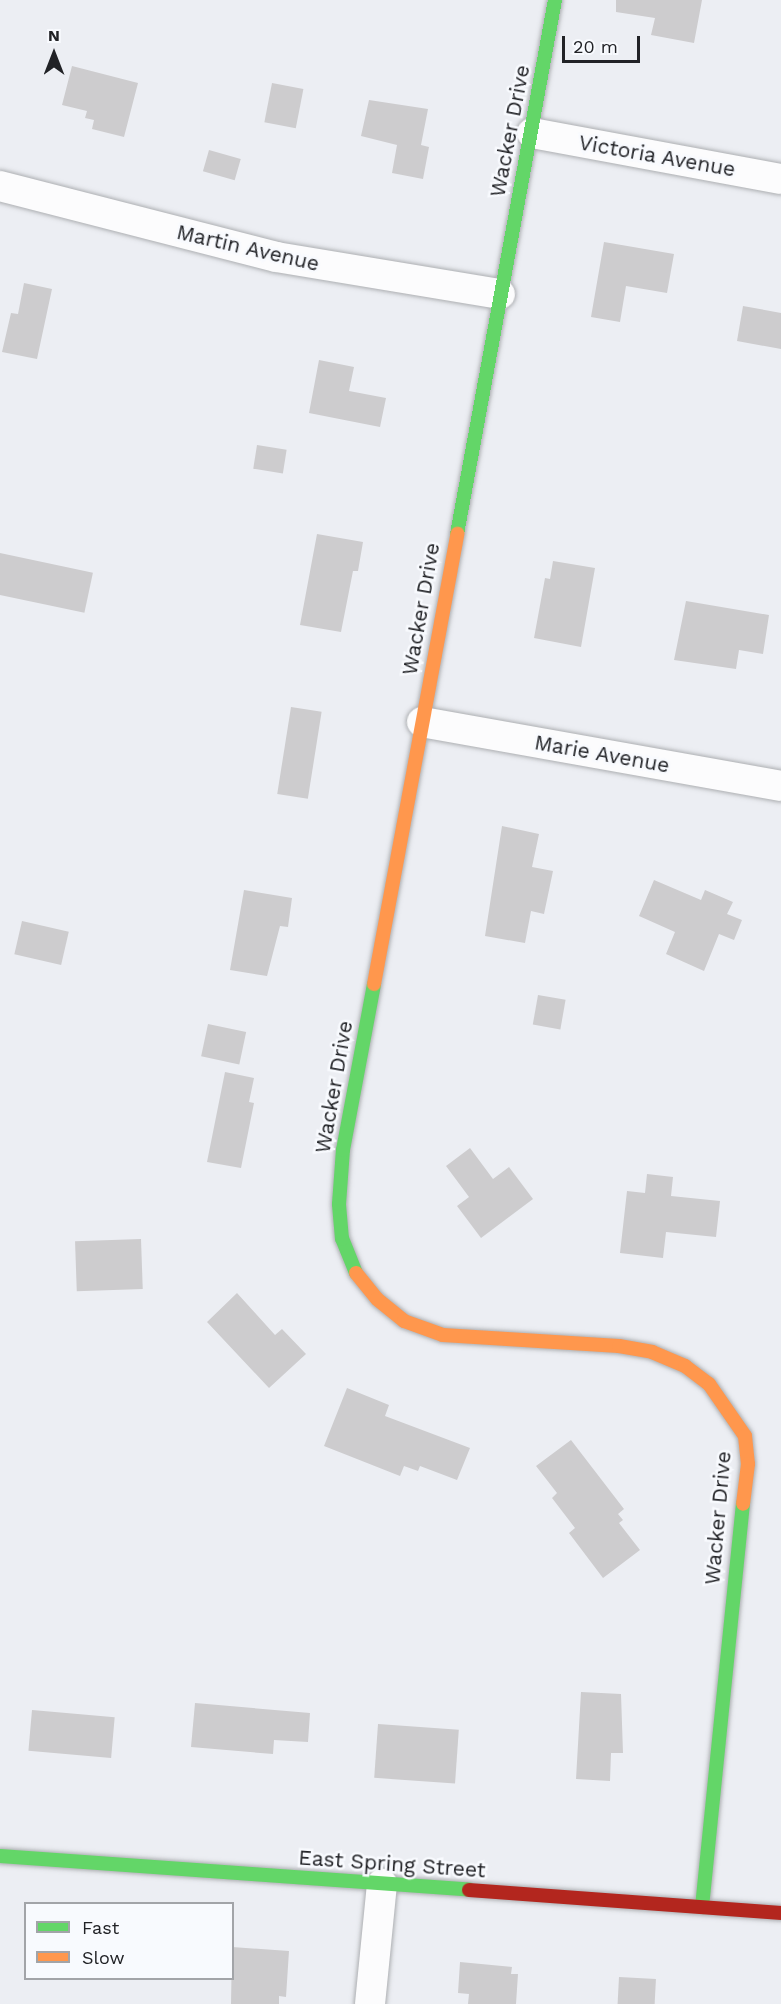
<!DOCTYPE html>
<html>
<head>
<meta charset="utf-8">
<style>
  body { margin:0 }
  #map { position:relative; width:781px; height:2004px; overflow:hidden; background:#eceef3; font-family:"Work Sans",sans-serif }
  div>[style] { position:absolute }
  [style*='--x'] { left:calc(var(--x)*1px); top:calc(var(--y)*1px); width:calc(var(--w)*1px); rotate:calc(var(--a)*1deg) }
  .building>* { inset:0; background:#cdccce; transform-origin:0 0 }
  .roads { filter:drop-shadow(0 0 2px #adafb2) drop-shadow(0 0 2px #adafb2) }
  .street>* { height:30px; margin:-15px; padding:0 15px; transform-origin:15px; border-radius:15px; background:#fcfcfd }
  .fast>* { height:14px; margin:-7px; padding:0 7px; transform-origin:7px; border-radius:7px; background:#63d668 }
  .slow>* { height:14px; margin:-7px; padding:0 7px; transform-origin:7px; border-radius:7px; background:#ff974d }
  .jam>* { height:14px; margin:-7px; padding:0 7px; transform-origin:7px; border-radius:7px; background:#b3261e }
  span { translate:-50% -50%; white-space:nowrap; text-align:center; line-height:1.15; -webkit-text-stroke:5px #f8fafe; paint-order:stroke }
  .street-label { font-size:21px; color:#212226 }
  .legend { position:absolute; left:24px; top:1902px; width:210px; height:78px; box-sizing:border-box; background:#f8fafe; border:2px solid #a2a4a8; margin:0; padding:8px 10px; list-style:none; font-size:18px; color:#212226 }
  .legend li { display:flex; align-items:center; gap:12px; height:30px }
  .legend b { width:30px; border:2px solid #a2a4a8 }
  .north { position:absolute; left:24px; top:24px; width:60px; height:60px; -webkit-text-stroke:4px #f8fafe; paint-order:stroke; rotate:0deg; font-size:16px; font-weight:700; line-height:24px; text-align:center; color:#212226 }
  .north::after { content:''; display:block; margin:auto; width:21px; height:27px; background:#212226; clip-path:polygon(50% 0,100% 100%,50% 72%,0 100%) }
  .scale { position:absolute; left:562px; top:36px; width:78px; height:27px; box-sizing:border-box; border:3px solid #212226; border-top:0; padding-left:8px; font-size:18px; line-height:21px; white-space:nowrap; color:#212226; -webkit-text-stroke:4px #f8fafe; paint-order:stroke }
</style>
</head>
<body>
<div id="map">
  <div class="building">
    <i style="clip-path:polygon(616px 0,702px 0,694px 43px,651px 35px,655px 18px,616px 12px)"></i>
    <i style="clip-path:polygon(72px 66px,138px 83px,124px 137px,92px 129px,94px 120px,85px 118px,87px 111px,62px 105px)"></i>
    <i style="left:272px;top:83px;width:32px;height:40px;rotate:11deg"></i>
    <i style="clip-path:polygon(369px 100px,428px 109px,421px 145px,429px 147px,423px 179px,392px 173px,397px 145px,361px 136px)"></i>
    <i style="left:209px;top:150px;width:33px;height:22px;rotate:16deg"></i>
    <i style="clip-path:polygon(604px 242px,674px 254px,667px 293px,626px 286px,620px 322px,591px 317px)"></i>
    <i style="clip-path:polygon(24px 283px,52px 289px,37px 359px,2px 352px,11px 313px,18px 314px)"></i>
    <i style="clip-path:polygon(743px 306px,781px 313px,781px 349px,737px 341px)"></i>
    <i style="clip-path:polygon(319px 360px,354px 367px,349px 391px,386px 398px,380px 427px,309px 413px)"></i>
    <i style="left:257px;top:445px;width:30px;height:24px;rotate:9deg"></i>
    <i style="clip-path:polygon(317px 534px,363px 542px,358px 571px,353px 571px,341px 632px,300px 625px)"></i>
    <i style="left:0;top:553px;width:95px;height:41px;rotate:12deg"></i>
    <i style="clip-path:polygon(553px 561px,595px 568px,581px 647px,534px 638px,545px 578px,550px 579px)"></i>
    <i style="clip-path:polygon(686px 601px,769px 615px,763px 654px,739px 650px,736px 669px,674px 660px)"></i>
    <i style="left:291px;top:707px;width:31px;height:88px;rotate:9deg"></i>
    <i style="clip-path:polygon(502px 826px,539px 834px,532px 867px,553px 871px,544px 914px,531px 911px,525px 943px,485px 936px)"></i>
    <i style="clip-path:polygon(654px 880px,701px 900px,705px 890px,733px 902px,727px 914px,742px 920px,734px 940px,719px 934px,704px 971px,666px 954px,675px 932px,639px 916px)"></i>
    <i style="clip-path:polygon(244px 890px,292px 898px,288px 927px,280px 926px,267px 976px,230px 970px)"></i>
    <i style="left:22px;top:921px;width:48px;height:34px;rotate:13deg"></i>
    <i style="left:538px;top:995px;width:28px;height:30px;rotate:10deg"></i>
    <i style="left:208px;top:1024px;width:39px;height:33px;rotate:12deg"></i>
    <i style="clip-path:polygon(225px 1072px,254px 1078px,249px 1102px,254px 1103px,241px 1168px,207px 1162px)"></i>
    <i style="clip-path:polygon(470px 1148px,493px 1179px,509px 1167px,533px 1199px,481px 1238px,457px 1206px,469px 1197px,446px 1166px)"></i>
    <i style="clip-path:polygon(647px 1174px,673px 1177px,671px 1196px,720px 1201px,716px 1237px,666px 1232px,663px 1258px,620px 1253px,627px 1191px,645px 1193px)"></i>
    <i style="left:141px;top:1239px;width:50px;height:66px;rotate:88deg"></i>
    <i style="clip-path:polygon(237px 1293px,275px 1335px,282px 1329px,306px 1354px,269px 1388px,207px 1322px)"></i>
    <i style="clip-path:polygon(347px 1388px,389px 1405px,385px 1416px,470px 1448px,457px 1480px,420px 1466px,418px 1471px,404px 1466px,400px 1476px,324px 1446px)"></i>
    <i style="clip-path:polygon(571px 1440px,624px 1509px,618px 1514px,623px 1520px,619px 1523px,640px 1550px,603px 1578px,569px 1533px,575px 1528px,552px 1498px,557px 1493px,536px 1466px)"></i>
    <i style="clip-path:polygon(581px 1692px,621px 1694px,623px 1753px,611px 1753px,610px 1781px,576px 1779px)"></i>
    <i style="clip-path:polygon(195px 1703px,310px 1713px,308px 1742px,274px 1740px,273px 1754px,191px 1747px)"></i>
    <i style="left:32px;top:1710px;width:83px;height:41px;rotate:5deg"></i>
    <i style="left:378px;top:1724px;width:81px;height:54px;rotate:4deg"></i>
    <i style="clip-path:polygon(232px 1947px,289px 1951px,286px 1997px,279px 1996px,279px 2004px,231px 2004px)"></i>
    <i style="clip-path:polygon(460px 1962px,512px 1967px,511px 1974px,518px 1974px,516px 2004px,468px 2004px,469px 1994px,458px 1993px)"></i>
    <i style="left:619px;top:1977px;width:37px;height:27px;rotate:3deg"></i>
  </div>
  <div class="roads">
    <div class="street">
      <i style="--x:532;--y:133;--w:253;--a:10.5"></i>
      <i style="--x:0;--y:186;--w:285;--a:14.4"></i>
      <i style="--x:276;--y:257;--w:227;--a:9.4"></i>
      <i style="--x:422;--y:722;--w:365;--a:10.1"></i>
      <i style="--x:370;--y:2004;--w:121;--a:-84.3"></i>
    </div>
    <div class="fast">
      <i style="--x:457;--y:534;--w:543;--a:-79.6"></i>
      <i style="--x:356;--y:1273;--w:37;--a:-112"></i>
      <i style="--x:342;--y:1239;--w:35;--a:-95"></i>
      <i style="--x:339;--y:1204;--w:54;--a:-85.8"></i>
      <i style="--x:343;--y:1150;--w:169;--a:-79.4"></i>
      <i style="--x:0;--y:1856;--w:470;--a:4.1"></i>
      <i style="--x:702;--y:1907;--w:405;--a:-84.2"></i>
    </div>
    <div class="slow">
      <i style="--x:374;--y:984;--w:458;--a:-79.5"></i>
      <i style="--x:356;--y:1273;--w:33;--a:51"></i>
      <i style="--x:377;--y:1299;--w:35;--a:39"></i>
      <i style="--x:404;--y:1321;--w:41;--a:19.7"></i>
      <i style="--x:443;--y:1335;--w:176;--a:3.6"></i>
      <i style="--x:619;--y:1346;--w:34;--a:10"></i>
      <i style="--x:652;--y:1352;--w:36;--a:23"></i>
      <i style="--x:685;--y:1366;--w:30;--a:37"></i>
      <i style="--x:709;--y:1384;--w:63;--a:55.3"></i>
      <i style="--x:745;--y:1436;--w:28;--a:84"></i>
      <i style="--x:748;--y:1464;--w:40;--a:97.1"></i>
    </div>
    <div class="jam">
      <i style="--x:469;--y:1890;--w:313;--a:4.2"></i>
    </div>
  </div>
  <div class="street-label">
    <span style="left:510px;top:131px;rotate:-79deg">Wacker Drive</span>
    <span style="left:657px;top:156px;rotate:10deg">Victoria Avenue</span>
    <span style="left:248px;top:248px;rotate:13deg">Martin Avenue</span>
    <span style="left:421px;top:609px;rotate:-80deg">Wacker Drive</span>
    <span style="left:602px;top:754px;rotate:10deg">Marie Avenue</span>
    <span style="left:334px;top:1087px;rotate:-80deg">Wacker Drive</span>
    <span style="left:718px;top:1518px;rotate:-85deg">Wacker Drive</span>
    <span style="left:392px;top:1864px;rotate:4deg">East Spring Street</span>
  </div>
  <ul class="legend">
  <li><b style="height:8px;background:#63d668"></b>Fast</li>
  <li><b style="height:8px;background:#ff974d"></b>Slow</li>
  </ul>
  <div class="north">N</div>
  <div class="scale">20 m</div>
</div>
</body>
</html>
